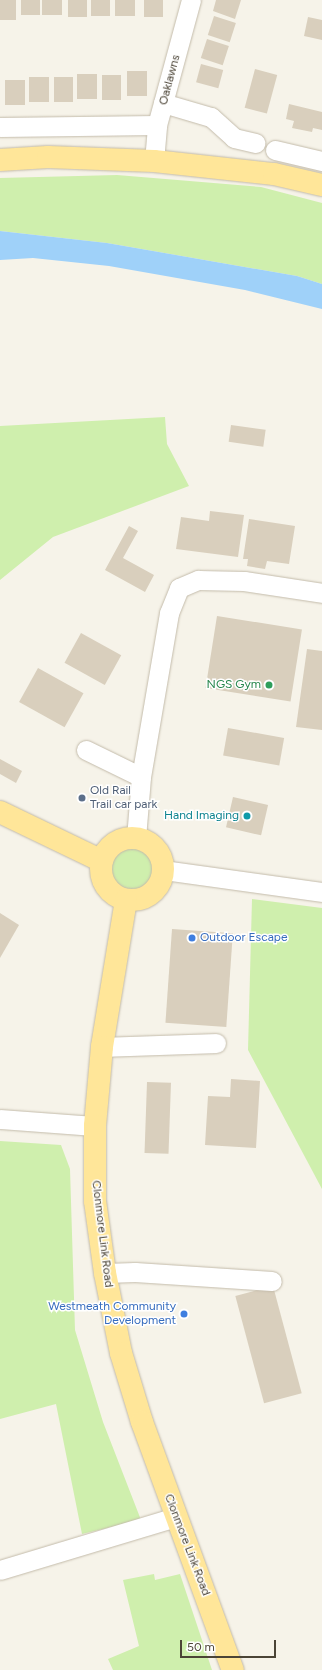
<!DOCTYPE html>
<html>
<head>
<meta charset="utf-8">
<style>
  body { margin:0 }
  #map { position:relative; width:322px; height:1670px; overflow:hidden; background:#f6f3e9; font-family:Figtree,sans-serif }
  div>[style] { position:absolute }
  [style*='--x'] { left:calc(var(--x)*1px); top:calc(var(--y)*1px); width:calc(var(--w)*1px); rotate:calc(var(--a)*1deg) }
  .green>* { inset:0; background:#cfefad }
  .round { border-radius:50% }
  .water>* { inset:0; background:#9fd1f9 }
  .building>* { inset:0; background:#d9cfbd; transform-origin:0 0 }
  .roads { filter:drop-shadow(0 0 1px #c3bbaa) drop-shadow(0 0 1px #c3bbaa) }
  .minor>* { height:19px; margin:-9.5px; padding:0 9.5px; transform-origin:9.5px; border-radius:9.5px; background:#fff }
  .major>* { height:22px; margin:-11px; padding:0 11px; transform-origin:11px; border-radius:11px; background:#ffe699 }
  .major>.ring { margin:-11px; padding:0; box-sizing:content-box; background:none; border:22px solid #ffe699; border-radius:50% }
  .dots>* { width:11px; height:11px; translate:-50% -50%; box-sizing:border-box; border:2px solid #fff; border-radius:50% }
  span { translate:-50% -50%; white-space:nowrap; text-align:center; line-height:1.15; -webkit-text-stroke:3px #fff; paint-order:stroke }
  .street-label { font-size:12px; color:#4b4436 }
  .leisure-label { font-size:12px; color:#27864d }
  .right { translate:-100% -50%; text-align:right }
  .service-label { font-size:12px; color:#4e5e75 }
  .left { translate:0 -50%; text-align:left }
  .culture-label { font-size:12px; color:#0d838f }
  .shop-label { font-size:12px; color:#366cbe }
  .scale { position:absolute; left:180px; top:1640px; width:96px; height:18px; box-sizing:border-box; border:2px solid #4b4436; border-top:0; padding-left:5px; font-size:12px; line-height:14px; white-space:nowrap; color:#4b4436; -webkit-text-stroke:3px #fff; paint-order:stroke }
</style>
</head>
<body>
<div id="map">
  <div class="green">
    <i style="clip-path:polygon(117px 175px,261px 187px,322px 203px,322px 284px,297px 276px,107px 243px,0 231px,0 178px)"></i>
    <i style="clip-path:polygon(165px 417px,167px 444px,189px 486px,53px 537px,0 580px,0 426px)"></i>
    <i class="round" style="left:107px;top:845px;width:48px;height:48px"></i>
    <i style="clip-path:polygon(252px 899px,322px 908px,322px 1189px,248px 1050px)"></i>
    <i style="clip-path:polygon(0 1141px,61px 1145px,70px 1169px,75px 1330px,103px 1422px,141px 1520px,82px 1534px,56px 1404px,0 1419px)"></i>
    <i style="clip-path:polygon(154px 1574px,155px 1580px,180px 1574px,212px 1670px,113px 1670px,108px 1659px,139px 1646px,123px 1580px)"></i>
  </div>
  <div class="water">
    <i style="clip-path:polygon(0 231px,107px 243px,297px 276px,322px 284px,322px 309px,245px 290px,109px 266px,33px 258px,0 260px)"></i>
  </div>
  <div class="building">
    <i style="left:0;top:0;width:16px;height:20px"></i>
    <i style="left:21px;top:0;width:19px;height:15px"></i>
    <i style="left:42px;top:0;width:20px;height:15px"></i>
    <i style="left:68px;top:0;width:19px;height:17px"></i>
    <i style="left:91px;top:0;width:19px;height:16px"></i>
    <i style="left:115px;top:0;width:20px;height:16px"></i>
    <i style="left:144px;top:0;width:19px;height:17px"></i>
    <i style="clip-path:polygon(216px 0,241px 0,235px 19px,213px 11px)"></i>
    <i style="left:214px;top:16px;width:23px;height:20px;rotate:18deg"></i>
    <i style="clip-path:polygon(308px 17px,322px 20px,322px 40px,304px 36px)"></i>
    <i style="left:207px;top:39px;width:23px;height:20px;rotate:18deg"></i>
    <i style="left:201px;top:64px;width:23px;height:19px;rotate:15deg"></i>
    <i style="left:255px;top:69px;width:23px;height:40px;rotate:15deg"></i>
    <i style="left:147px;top:71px;width:25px;height:20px;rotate:90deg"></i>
    <i style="left:77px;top:74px;width:20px;height:25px"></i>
    <i style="left:102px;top:75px;width:19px;height:25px"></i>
    <i style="left:29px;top:77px;width:20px;height:25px"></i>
    <i style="left:54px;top:77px;width:19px;height:25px"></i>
    <i style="left:5px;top:80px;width:20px;height:25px"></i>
    <i style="clip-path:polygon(289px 104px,322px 112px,322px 130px,313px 128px,312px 132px,292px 128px,294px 121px,286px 119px)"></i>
    <i style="left:231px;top:425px;width:35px;height:17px;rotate:8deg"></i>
    <i style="clip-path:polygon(210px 511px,244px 515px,238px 557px,176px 549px,181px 517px,209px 521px)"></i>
    <i style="clip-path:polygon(249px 519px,295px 526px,289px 564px,267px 561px,265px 569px,247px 566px,248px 559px,243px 559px)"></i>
    <i style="clip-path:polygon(129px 526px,138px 531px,123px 558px,154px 575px,145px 592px,105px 570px)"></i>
    <i style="left:217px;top:616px;width:86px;height:73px;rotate:9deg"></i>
    <i style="left:81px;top:633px;width:46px;height:34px;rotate:29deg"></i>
    <i style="clip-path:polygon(307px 649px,322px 651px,322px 730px,296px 727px)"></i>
    <i style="left:38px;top:668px;width:52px;height:39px;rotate:29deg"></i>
    <i style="left:228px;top:728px;width:57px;height:28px;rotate:10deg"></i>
    <i style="clip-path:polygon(0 759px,22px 771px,16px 783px,0 774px)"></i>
    <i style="left:233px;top:797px;width:36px;height:31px;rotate:13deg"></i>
    <i style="clip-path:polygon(0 913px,19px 925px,0 958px)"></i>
    <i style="left:172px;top:929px;width:61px;height:94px;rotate:4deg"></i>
    <i style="clip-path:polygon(231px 1079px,260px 1081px,256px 1148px,205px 1145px,208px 1096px,230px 1097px)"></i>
    <i style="left:147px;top:1082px;width:24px;height:71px;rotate:2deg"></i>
    <i style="left:273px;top:1286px;width:111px;height:39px;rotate:75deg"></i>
  </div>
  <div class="roads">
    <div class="minor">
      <i style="--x:163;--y:103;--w:50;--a:16.3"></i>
      <i style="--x:211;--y:117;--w:31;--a:42"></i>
      <i style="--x:234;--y:138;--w:22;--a:13"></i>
      <i style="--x:0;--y:127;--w:157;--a:-0.7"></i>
      <i style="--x:275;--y:150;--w:48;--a:13.2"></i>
      <i style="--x:154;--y:161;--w:36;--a:-85"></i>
      <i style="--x:157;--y:125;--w:130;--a:-74.8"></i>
      <i style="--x:86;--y:750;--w:61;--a:26.1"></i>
      <i style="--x:136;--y:838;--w:61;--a:-85.3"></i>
      <i style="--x:141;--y:777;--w:166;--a:-80.3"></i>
      <i style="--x:169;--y:613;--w:27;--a:-68"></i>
      <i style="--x:179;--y:588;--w:21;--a:-23"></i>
      <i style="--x:198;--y:580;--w:46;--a:1.2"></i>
      <i style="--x:244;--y:581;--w:79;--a:8.7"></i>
      <i style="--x:163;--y:870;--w:161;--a:7.9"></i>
      <i style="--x:102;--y:1047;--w:114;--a:-2"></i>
      <i style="--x:0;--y:1119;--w:95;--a:4.2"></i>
      <i style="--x:105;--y:1273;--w:30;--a:-2"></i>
      <i style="--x:135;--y:1272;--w:137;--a:3.8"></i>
      <i style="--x:0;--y:1570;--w:184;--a:-16.8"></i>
    </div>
    <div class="major">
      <i style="--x:0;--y:160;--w:48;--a:-3.6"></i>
      <i style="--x:48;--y:157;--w:106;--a:2.2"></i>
      <i style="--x:154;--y:161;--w:121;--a:6.2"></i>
      <i style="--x:274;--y:174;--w:49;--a:12.9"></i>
      <i style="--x:0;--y:812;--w:113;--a:25.7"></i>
      <i class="ring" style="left:101px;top:838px;width:40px;height:40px"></i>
      <i style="--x:126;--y:900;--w:149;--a:99.3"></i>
      <i style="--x:102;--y:1047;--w:79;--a:95.1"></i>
      <i style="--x:95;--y:1126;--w:75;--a:90"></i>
      <i style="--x:95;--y:1201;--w:73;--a:82.1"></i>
      <i style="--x:105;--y:1273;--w:82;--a:78.7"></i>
      <i style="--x:121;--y:1353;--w:72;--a:73.1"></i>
      <i style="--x:142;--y:1422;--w:264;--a:69.9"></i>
    </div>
  </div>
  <div class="dots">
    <i style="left:269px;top:685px;background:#2e9e5b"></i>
    <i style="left:82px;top:798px;background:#5c6f8a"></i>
    <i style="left:247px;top:816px;background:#0f9aa8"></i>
    <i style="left:192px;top:938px;background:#3f7fe0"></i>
    <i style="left:184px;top:1314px;background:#3f7fe0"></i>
  </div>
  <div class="street-label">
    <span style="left:170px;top:80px;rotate:-75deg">Oaklawns</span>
    <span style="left:102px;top:1234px;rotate:83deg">Clonmore Link Road</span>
    <span style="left:187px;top:1545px;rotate:69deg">Clonmore Link Road</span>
  </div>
  <div class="leisure-label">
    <span class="right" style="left:261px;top:685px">NGS Gym</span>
  </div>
  <div class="service-label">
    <span class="left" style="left:90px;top:798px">Old Rail<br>Trail car park</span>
  </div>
  <div class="culture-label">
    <span class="right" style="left:239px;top:816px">Hand Imaging</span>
  </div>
  <div class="shop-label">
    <span class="left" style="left:200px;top:938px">Outdoor Escape</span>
    <span class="right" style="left:176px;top:1314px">Westmeath Community<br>Development</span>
  </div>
  <div class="scale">50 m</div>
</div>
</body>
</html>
